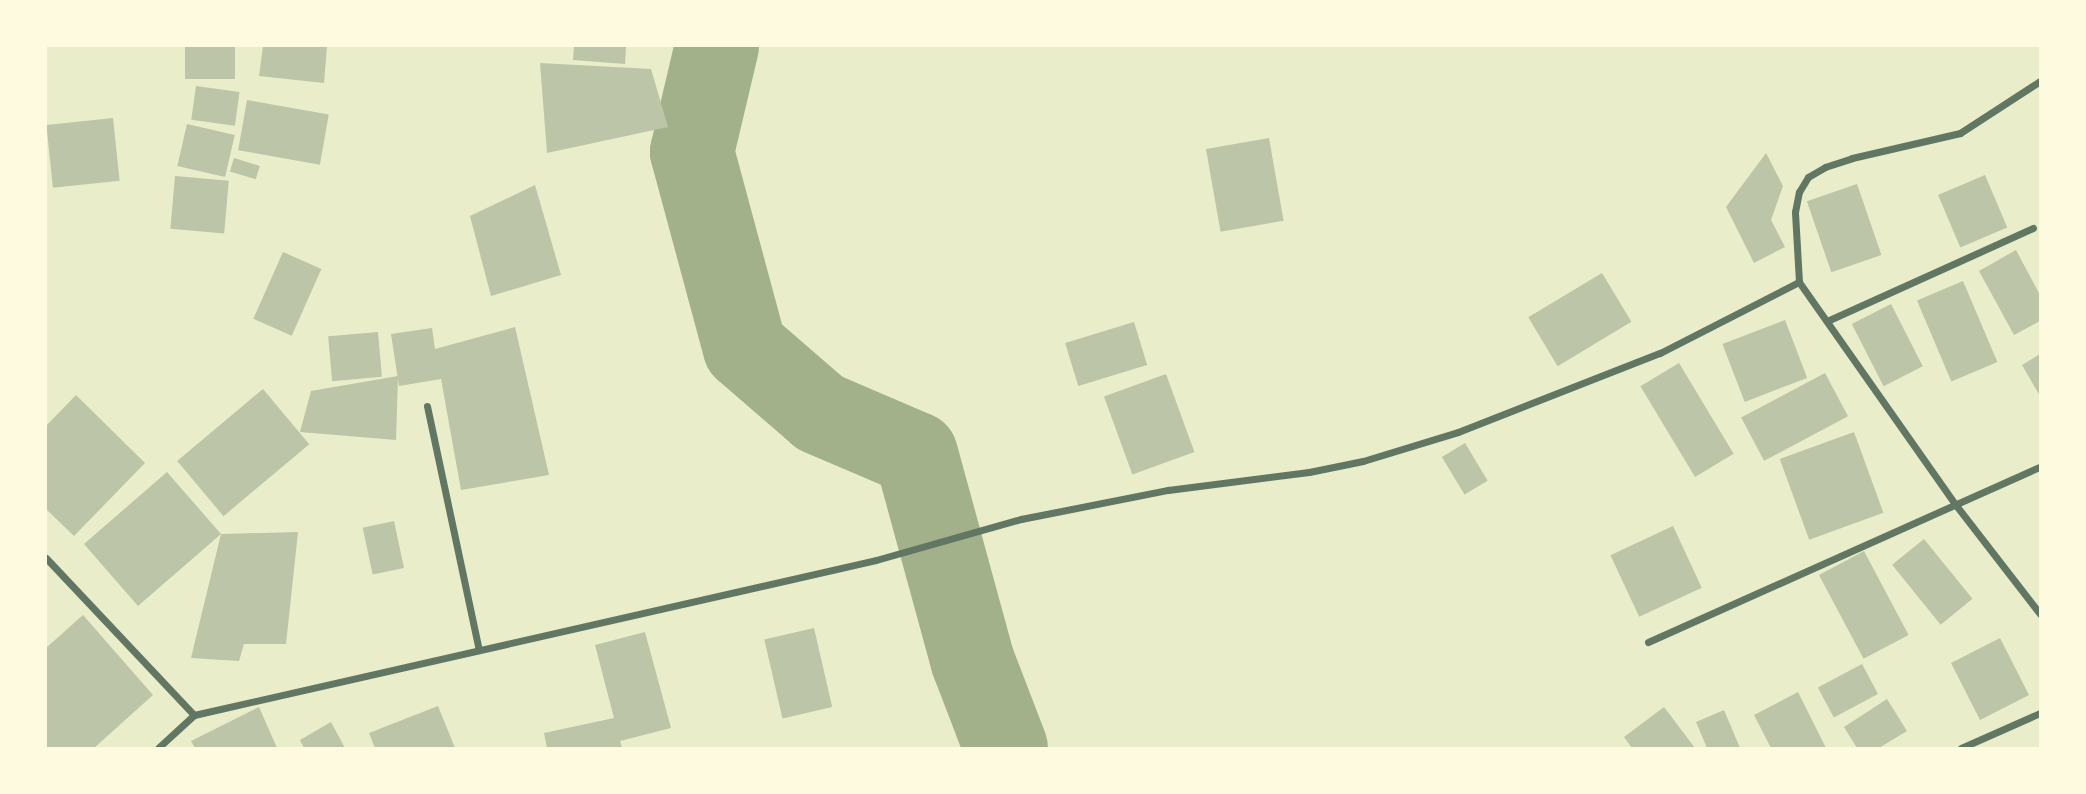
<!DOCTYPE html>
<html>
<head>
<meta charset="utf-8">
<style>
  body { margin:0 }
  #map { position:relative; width:2086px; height:794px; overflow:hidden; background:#e9edc9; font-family:Montserrat,sans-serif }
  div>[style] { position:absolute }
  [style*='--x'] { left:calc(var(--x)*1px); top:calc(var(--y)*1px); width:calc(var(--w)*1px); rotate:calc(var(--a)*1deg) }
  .river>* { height:84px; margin:-42px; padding:0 42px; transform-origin:42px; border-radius:42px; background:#a3b18a }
  .building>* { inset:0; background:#bcc5a7; transform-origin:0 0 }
  .minor>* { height:7px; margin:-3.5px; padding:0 3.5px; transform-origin:3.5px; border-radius:3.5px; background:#617663 }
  span { translate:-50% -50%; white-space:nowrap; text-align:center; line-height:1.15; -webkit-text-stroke:7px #fefae0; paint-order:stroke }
  .frame { position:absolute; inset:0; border:47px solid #fefae0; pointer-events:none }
</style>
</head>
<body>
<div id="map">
  <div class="river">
    <i style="--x:717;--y:46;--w:109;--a:103.3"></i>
    <i style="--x:692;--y:152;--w:203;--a:74.9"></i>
    <i style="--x:745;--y:348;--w:99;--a:40.9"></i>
    <i style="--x:820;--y:413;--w:104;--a:23.1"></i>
    <i style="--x:916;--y:454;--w:216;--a:74.7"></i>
    <i style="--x:973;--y:662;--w:92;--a:69"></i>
  </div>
  <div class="building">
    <i style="left:185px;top:46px;width:50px;height:33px"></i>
    <i style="clip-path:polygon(263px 46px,327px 46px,324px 83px,259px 76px)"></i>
    <i style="clip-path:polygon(574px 46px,626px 46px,625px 64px,573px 60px)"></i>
    <i style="clip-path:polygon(540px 63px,651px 69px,668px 127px,547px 153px)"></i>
    <i style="left:196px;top:86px;width:44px;height:34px;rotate:8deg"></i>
    <i style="left:247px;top:100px;width:83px;height:51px;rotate:10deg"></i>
    <i style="left:113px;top:118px;width:63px;height:67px;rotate:84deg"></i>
    <i style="left:187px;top:124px;width:49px;height:43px;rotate:13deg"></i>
    <i style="left:1269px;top:138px;width:84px;height:64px;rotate:80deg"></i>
    <i style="clip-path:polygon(1766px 153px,1783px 186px,1771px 220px,1785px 247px,1754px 263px,1726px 207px)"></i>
    <i style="left:234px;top:158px;width:27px;height:14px;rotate:17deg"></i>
    <i style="left:1985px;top:175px;width:57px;height:51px;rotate:67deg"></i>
    <i style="left:175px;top:176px;width:54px;height:53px;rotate:5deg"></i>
    <i style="left:1857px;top:184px;width:75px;height:53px;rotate:71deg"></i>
    <i style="clip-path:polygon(535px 185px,561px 275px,491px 296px,470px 216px)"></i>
    <i style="clip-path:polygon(2016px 250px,2040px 295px,2040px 321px,2014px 335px,1979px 271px)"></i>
    <i style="left:283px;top:252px;width:42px;height:73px;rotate:24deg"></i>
    <i style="left:1602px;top:273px;width:57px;height:86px;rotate:59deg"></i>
    <i style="left:1963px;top:281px;width:88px;height:50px;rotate:67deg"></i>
    <i style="left:1891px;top:304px;width:70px;height:44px;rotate:63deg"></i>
    <i style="left:1785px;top:320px;width:62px;height:67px;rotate:69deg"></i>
    <i style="left:1134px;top:322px;width:45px;height:72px;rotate:73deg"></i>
    <i style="clip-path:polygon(515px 327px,549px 475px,461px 490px,441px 379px,399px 386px,391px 334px,432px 328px,435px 349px)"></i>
    <i style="left:378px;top:332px;width:45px;height:50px;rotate:85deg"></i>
    <i style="clip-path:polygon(2040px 354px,2040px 396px,2022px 365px)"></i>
    <i style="left:1679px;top:363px;width:106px;height:45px;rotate:59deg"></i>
    <i style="left:1825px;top:373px;width:49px;height:95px;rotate:62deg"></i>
    <i style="left:1166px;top:374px;width:83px;height:66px;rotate:70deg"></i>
    <i style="clip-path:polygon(398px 376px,396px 440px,300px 432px,311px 391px)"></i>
    <i style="left:263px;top:389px;width:72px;height:112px;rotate:50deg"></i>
    <i style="clip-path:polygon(76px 395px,145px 463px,74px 536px,46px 509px,46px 426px)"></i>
    <i style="left:1854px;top:432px;width:86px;height:79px;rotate:70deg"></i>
    <i style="left:1465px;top:443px;width:44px;height:27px;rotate:59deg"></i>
    <i style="clip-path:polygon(167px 472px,221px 534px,298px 532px,286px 644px,244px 644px,239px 661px,191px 658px,221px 534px,138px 606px,84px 544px)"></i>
    <i style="left:394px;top:521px;width:48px;height:32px;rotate:78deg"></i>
    <i style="left:1673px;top:526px;width:68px;height:69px;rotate:65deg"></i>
    <i style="left:1924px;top:539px;width:77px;height:41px;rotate:51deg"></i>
    <i style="left:1864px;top:551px;width:95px;height:51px;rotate:62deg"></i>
    <i style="clip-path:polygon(83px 615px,153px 695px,94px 748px,46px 748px,46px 648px)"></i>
    <i style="left:814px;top:628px;width:81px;height:51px;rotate:77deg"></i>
    <i style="clip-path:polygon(645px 632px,671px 728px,620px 741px,622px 748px,547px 748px,544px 733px,614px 718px,595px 645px)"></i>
    <i style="left:2000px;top:638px;width:64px;height:55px;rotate:63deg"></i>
    <i style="left:1862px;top:664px;width:34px;height:50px;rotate:62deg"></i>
    <i style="clip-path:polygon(1798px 692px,1826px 748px,1771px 748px,1754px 715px)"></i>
    <i style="clip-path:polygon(1887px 699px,1907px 731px,1879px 748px,1857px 748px,1844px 727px)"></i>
    <i style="clip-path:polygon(438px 706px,455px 748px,375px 748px,369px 733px)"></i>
    <i style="clip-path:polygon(259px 707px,277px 748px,195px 748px,191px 741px)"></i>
    <i style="clip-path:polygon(1664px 707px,1695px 748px,1632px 748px,1624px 737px)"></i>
    <i style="clip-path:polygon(1724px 710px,1740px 748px,1707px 748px,1696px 722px)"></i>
    <i style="clip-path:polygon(331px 722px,345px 748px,304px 748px,300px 740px)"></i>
  </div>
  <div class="minor">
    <i style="--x:1799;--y:282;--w:271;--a:54.9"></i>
    <i style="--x:1955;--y:504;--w:139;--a:52.3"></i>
    <i style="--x:1827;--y:321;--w:226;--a:-24.3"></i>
    <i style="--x:427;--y:406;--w:249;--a:78"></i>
    <i style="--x:46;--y:558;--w:216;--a:46.7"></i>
    <i style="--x:1648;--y:642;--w:429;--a:-24.1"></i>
    <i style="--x:158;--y:748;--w:49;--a:-42.5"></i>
    <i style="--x:194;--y:715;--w:699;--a:-12.8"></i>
    <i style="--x:876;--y:560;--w:151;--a:-15.8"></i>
    <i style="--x:1021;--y:519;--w:150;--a:-11.2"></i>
    <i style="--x:1168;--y:490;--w:142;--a:-7.3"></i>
    <i style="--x:1309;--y:472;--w:55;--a:-11.5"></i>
    <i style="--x:1363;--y:461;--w:99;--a:-17"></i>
    <i style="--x:1458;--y:432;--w:217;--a:-21.4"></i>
    <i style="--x:1660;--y:353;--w:156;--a:-27.1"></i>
    <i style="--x:1799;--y:282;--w:70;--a:-93.3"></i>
    <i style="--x:1795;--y:212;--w:20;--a:-79"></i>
    <i style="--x:1799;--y:192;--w:17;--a:-59"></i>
    <i style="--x:1808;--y:177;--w:20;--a:-30"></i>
    <i style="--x:1825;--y:167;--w:28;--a:-18"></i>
    <i style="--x:1852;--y:158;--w:111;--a:-13"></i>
    <i style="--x:1960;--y:133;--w:95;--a:-33"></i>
    <i style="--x:1961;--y:748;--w:86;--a:-23.9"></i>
  </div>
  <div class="frame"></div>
</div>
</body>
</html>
